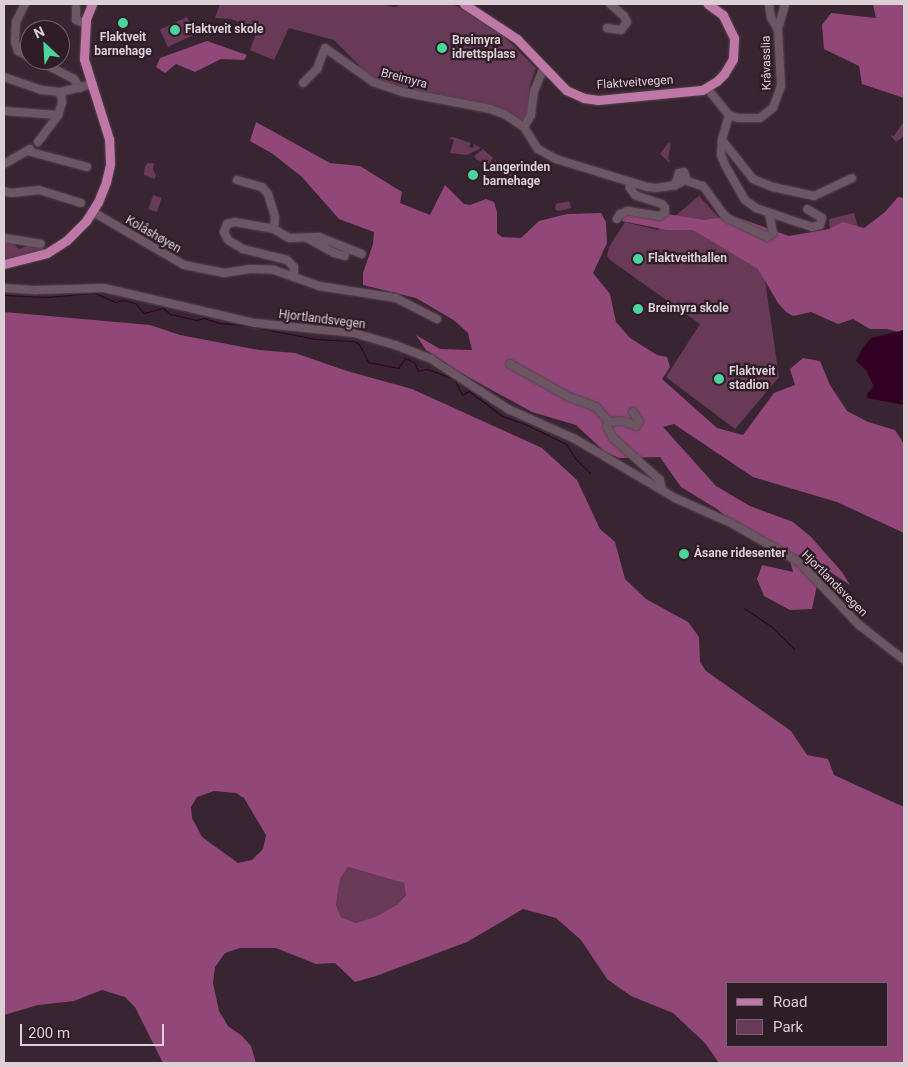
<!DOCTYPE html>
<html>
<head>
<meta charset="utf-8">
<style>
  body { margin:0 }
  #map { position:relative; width:908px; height:1067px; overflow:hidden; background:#392531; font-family:Roboto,sans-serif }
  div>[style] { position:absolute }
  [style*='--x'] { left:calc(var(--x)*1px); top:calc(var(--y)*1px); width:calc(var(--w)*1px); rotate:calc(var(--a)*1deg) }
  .green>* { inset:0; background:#693958; transform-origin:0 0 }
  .forest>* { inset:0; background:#914878 }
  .water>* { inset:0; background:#320024 }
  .stream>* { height:1px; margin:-0.5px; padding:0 0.5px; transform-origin:0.5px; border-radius:0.5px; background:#320024 }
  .roads { filter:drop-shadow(0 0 1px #54444e) drop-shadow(0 0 1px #54444e) }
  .minor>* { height:8px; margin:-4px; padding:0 4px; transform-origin:4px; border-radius:4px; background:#6c5663 }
  .major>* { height:9px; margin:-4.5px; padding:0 4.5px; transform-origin:4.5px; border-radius:4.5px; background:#bf77a5 }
  .dots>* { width:14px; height:14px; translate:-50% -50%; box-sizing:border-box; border:2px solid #2e1c27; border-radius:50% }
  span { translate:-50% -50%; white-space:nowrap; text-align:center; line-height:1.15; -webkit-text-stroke:4.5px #2e1c27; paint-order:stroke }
  .poi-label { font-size:12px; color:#dccfd6; font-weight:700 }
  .left { translate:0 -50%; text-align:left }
  .street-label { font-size:12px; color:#dccfd6 }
  .frame { position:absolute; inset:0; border:5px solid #dccfd6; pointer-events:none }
  .legend { position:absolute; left:726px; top:982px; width:162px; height:65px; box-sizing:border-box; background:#2e1c27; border:1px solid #74646d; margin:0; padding:6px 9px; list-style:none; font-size:15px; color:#dccfd6 }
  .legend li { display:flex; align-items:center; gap:10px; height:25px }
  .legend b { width:25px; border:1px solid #74646d }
  .north { position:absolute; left:20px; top:20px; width:50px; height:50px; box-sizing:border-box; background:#2e1c27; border:1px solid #74646d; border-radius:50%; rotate:335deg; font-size:14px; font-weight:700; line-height:20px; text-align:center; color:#dccfd6 }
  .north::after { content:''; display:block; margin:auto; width:18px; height:22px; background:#4bd49b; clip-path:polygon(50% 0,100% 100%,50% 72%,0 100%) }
  .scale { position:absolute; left:20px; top:1024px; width:144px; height:22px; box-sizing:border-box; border:2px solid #dccfd6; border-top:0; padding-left:6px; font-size:15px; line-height:18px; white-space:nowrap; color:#dccfd6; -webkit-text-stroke:4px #2e1c27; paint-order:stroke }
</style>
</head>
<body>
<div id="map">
  <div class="green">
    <i style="clip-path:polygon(220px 4px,381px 4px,394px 7px,402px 4px,453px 4px,502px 35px,536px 68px,530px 85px,527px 118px,520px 121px,500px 108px,402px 89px,379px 82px,357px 69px,359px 65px,334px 40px,289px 28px,274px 60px,250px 50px,258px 28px,231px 19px,215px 18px)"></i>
    <i style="left:187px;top:17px;width:19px;height:30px;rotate:65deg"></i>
    <i style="clip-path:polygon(904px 121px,904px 136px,896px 142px,890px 135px,894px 136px)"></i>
    <i style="clip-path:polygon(453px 137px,471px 143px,469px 147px,473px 148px,474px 144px,481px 148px,467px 155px,450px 153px,454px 140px,448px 138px)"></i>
    <i style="clip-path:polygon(668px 143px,671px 144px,668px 157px,670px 163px,660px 154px)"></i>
    <i style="clip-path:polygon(483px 149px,493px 158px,491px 161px,494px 163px,495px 160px,518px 181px,476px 159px,474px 156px)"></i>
    <i style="clip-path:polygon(148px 163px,154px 163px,153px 169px,156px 176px,154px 179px,144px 175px,145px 166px)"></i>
    <i style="left:153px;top:195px;width:9px;height:15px;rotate:18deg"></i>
    <i style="clip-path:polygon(699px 196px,763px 266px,779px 377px,735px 429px,666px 377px,700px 324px,610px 260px,607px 256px,609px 247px,625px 222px,658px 230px)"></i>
    <i style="clip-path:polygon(569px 201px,571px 208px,558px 211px,555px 209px,556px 204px)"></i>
    <i style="clip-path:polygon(854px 213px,858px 227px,830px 233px,829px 219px)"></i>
    <i style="clip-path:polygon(4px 239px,12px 242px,19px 249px,33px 244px,40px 245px,44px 250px,24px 256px,4px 259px)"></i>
    <i style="clip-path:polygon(348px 867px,405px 883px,406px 895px,398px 904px,377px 916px,356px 923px,341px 917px,336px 905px,340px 879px)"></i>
  </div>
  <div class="forest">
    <i style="clip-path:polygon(873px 4px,904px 4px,904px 98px,862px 84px,859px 66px,824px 49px,822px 25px,831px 13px,876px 18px)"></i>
    <i style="clip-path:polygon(207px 41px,247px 55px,244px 60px,221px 59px,195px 72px,176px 64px,165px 73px,156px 67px,160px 58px)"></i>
    <i style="clip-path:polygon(256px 122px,330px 163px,360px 166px,402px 192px,400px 203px,430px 215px,445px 185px,464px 204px,470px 205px,486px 199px,494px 202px,497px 212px,497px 233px,502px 237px,521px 238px,539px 221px,567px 214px,601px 213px,606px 222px,607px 243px,593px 273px,610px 294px,616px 322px,630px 338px,657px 355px,667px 357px,670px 367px,662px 379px,717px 428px,743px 435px,774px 393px,795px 385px,790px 369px,803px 358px,820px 361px,830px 385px,847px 411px,868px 422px,895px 430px,904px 444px,904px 533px,837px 502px,753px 477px,674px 424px,663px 427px,716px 486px,750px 506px,793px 522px,811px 537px,842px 572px,850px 585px,821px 566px,812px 609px,790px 610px,764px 596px,757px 579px,762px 565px,793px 572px,791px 564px,779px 546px,729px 519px,717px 509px,681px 487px,660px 457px,619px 458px,605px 452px,576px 425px,532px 412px,461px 373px,426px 350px,416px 335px,440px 349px,472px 350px,468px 333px,455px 321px,416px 298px,363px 285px,363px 273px,373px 244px,374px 232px,339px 219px,302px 177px,273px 154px,250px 141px)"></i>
    <i style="clip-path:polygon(898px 197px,904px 198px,904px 330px,898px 332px,887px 329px,870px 329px,853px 319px,838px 324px,811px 312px,793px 316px,786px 312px,778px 303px,758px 269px,693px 230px,667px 230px,622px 221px,624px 207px,704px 220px,733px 216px,789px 236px,829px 229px,843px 222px,864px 228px,885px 212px)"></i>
    <i style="clip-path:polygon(evenodd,4px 312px,150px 325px,180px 335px,259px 350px,295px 353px,347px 371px,412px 389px,542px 448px,577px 480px,600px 529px,615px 542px,625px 579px,646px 599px,688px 622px,699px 637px,700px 662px,706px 671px,791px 731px,807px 755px,828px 759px,834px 775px,904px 807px,904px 1063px,719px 1063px,705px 1043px,673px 1013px,631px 996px,607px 979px,581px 940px,556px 918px,523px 909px,467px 942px,376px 976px,355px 982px,335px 963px,316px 964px,276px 948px,240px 948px,225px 953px,215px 967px,213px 983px,219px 1011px,228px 1026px,242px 1036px,251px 1046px,256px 1063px,163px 1063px,135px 1007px,125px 997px,102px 990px,74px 1001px,38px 1005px,4px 1015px,4px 312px,214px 791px,236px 793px,244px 798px,266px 835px,263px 849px,252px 860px,238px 863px,202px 837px,192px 818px,191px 807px,197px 797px,214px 791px,4px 312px,348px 867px,404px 883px,406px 895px,398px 904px,377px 916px,356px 923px,341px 917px,336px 905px,340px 879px,348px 867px,4px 312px,887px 983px,887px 1046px,727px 1046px,727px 983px,887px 983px)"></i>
  </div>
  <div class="water">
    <i style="clip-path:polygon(904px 330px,904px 405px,867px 398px,867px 394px,874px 386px,866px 370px,856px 361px,862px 349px,871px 338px)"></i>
  </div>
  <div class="stream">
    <i style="--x:4;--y:295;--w:42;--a:2.7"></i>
    <i style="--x:46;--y:297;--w:49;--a:-4.7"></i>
    <i style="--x:95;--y:293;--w:22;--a:24"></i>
    <i style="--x:115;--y:302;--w:8;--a:-14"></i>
    <i style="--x:123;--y:300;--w:12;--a:14"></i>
    <i style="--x:135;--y:303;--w:13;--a:48"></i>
    <i style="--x:144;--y:313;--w:20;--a:-15"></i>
    <i style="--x:163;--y:308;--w:9;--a:41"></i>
    <i style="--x:170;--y:314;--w:27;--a:13"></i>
    <i style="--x:196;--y:320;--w:8;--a:-14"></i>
    <i style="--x:204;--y:318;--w:16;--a:18"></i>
    <i style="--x:219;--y:323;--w:24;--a:5"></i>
    <i style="--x:243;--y:325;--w:74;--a:10.9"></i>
    <i style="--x:316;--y:339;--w:38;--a:3"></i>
    <i style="--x:354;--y:341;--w:6;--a:31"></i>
    <i style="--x:359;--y:344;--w:20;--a:63"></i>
    <i style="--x:368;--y:362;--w:31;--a:11"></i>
    <i style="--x:398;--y:368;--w:12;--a:-55"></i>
    <i style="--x:405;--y:358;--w:10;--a:24"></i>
    <i style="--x:414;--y:362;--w:10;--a:66"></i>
    <i style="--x:418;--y:371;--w:9;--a:-13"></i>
    <i style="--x:427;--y:369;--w:29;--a:20"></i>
    <i style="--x:454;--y:379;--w:18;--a:63"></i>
    <i style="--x:462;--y:395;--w:8;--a:-30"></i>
    <i style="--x:469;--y:391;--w:41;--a:37.1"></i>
    <i style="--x:502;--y:416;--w:24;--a:19"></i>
    <i style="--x:525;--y:424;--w:46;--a:26"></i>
    <i style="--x:566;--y:444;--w:17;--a:57"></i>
    <i style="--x:575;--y:458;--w:21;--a:45"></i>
    <i style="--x:744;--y:608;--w:34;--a:34"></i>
    <i style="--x:772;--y:627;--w:31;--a:45"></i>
  </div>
  <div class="roads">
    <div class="minor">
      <i style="--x:25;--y:4;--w:20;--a:117"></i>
      <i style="--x:16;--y:22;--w:20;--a:93"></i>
      <i style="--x:15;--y:42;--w:9;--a:72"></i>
      <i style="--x:18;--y:51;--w:13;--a:27"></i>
      <i style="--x:769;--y:4;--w:14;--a:82"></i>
      <i style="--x:771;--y:18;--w:13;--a:58"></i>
      <i style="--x:76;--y:8;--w:12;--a:90"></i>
      <i style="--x:76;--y:20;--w:11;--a:22"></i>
      <i style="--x:607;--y:28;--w:14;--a:8"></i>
      <i style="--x:621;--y:30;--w:10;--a:-53"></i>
      <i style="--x:627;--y:22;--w:7;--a:-117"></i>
      <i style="--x:624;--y:16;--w:18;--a:-139"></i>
      <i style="--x:37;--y:60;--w:42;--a:27.2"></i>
      <i style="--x:74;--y:79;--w:11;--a:56"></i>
      <i style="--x:4;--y:77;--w:39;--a:19"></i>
      <i style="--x:41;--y:90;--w:20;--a:6"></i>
      <i style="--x:61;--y:92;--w:30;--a:-14"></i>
      <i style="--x:303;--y:83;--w:20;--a:-45"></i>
      <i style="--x:317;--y:69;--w:22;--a:-69"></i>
      <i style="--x:325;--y:48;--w:59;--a:35.3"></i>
      <i style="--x:373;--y:82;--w:31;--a:19"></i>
      <i style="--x:402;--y:92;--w:90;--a:10.9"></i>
      <i style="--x:490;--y:109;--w:15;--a:20"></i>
      <i style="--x:504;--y:114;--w:24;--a:33"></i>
      <i style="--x:524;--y:127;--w:14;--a:-60"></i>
      <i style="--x:531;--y:115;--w:24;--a:-83"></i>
      <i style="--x:534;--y:91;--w:25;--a:-67"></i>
      <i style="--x:707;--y:88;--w:35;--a:51"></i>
      <i style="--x:729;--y:115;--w:9;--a:18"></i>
      <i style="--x:738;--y:118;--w:22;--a:0"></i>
      <i style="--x:760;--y:118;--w:16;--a:-38"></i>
      <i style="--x:773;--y:108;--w:23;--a:-70"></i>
      <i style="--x:781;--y:86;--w:57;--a:-93"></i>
      <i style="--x:778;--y:29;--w:26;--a:-74"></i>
      <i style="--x:4;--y:111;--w:54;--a:4.2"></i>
      <i style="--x:729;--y:115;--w:26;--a:106"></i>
      <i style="--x:722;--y:140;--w:15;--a:94"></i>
      <i style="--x:721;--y:155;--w:11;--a:68"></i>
      <i style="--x:725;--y:165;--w:40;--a:60.3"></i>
      <i style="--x:745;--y:200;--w:14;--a:36"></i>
      <i style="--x:756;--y:208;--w:43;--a:18.9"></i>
      <i style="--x:797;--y:222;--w:16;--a:18"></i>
      <i style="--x:812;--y:227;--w:8;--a:-14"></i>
      <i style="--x:820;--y:225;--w:7;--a:-74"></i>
      <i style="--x:822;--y:218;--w:17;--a:-149"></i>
      <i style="--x:524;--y:127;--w:26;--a:58"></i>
      <i style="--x:538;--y:149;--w:21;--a:29"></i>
      <i style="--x:556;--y:159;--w:95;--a:17.1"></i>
      <i style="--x:647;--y:187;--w:9;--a:6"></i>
      <i style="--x:656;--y:188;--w:14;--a:-8"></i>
      <i style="--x:670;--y:186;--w:5;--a:-11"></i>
      <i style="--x:675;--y:185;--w:5;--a:-22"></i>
      <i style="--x:680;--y:183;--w:8;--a:-45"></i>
      <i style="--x:686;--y:177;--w:5;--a:-112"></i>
      <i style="--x:684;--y:172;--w:5;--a:169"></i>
      <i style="--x:679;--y:173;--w:13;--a:108"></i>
      <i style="--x:722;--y:140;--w:50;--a:51.5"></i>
      <i style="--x:753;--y:179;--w:22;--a:22"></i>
      <i style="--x:773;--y:187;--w:42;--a:12.4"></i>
      <i style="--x:814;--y:196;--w:42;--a:-25.3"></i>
      <i style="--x:38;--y:142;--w:34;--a:-53"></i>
      <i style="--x:58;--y:115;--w:13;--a:-72"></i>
      <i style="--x:62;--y:103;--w:11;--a:-95"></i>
      <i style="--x:27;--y:151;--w:62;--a:14.9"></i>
      <i style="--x:4;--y:164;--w:30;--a:-30"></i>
      <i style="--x:237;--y:180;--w:26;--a:16"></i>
      <i style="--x:262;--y:187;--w:9;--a:49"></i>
      <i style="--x:268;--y:194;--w:24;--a:73"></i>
      <i style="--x:275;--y:217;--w:12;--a:95"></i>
      <i style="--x:684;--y:180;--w:20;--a:18"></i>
      <i style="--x:703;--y:186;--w:34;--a:54"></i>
      <i style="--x:723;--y:214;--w:8;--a:40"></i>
      <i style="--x:729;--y:219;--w:42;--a:25.3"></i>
      <i style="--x:767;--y:237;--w:7;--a:-34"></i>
      <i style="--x:773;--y:233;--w:20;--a:-101"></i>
      <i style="--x:4;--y:191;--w:7;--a:16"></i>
      <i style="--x:11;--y:193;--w:28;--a:-6"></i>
      <i style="--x:39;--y:190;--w:44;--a:17.2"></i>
      <i style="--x:93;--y:212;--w:105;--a:30.2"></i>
      <i style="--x:184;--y:265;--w:41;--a:11.3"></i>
      <i style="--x:224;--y:273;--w:26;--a:-9"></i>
      <i style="--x:250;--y:269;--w:24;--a:2"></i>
      <i style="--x:274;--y:270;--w:48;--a:19.6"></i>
      <i style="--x:319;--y:286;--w:78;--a:8.9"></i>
      <i style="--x:396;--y:298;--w:46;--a:27.1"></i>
      <i style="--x:617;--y:219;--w:6;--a:-59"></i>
      <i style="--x:620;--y:214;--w:9;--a:-21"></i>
      <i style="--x:628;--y:211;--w:32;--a:9"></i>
      <i style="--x:660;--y:216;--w:6;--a:-39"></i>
      <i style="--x:665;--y:212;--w:4;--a:-90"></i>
      <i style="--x:665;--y:208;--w:5;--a:-127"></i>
      <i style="--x:662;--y:204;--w:28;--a:-162"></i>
      <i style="--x:635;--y:195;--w:9;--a:-126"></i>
      <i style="--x:630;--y:188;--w:5;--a:-90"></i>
      <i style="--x:4;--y:238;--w:37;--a:9"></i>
      <i style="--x:307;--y:238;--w:31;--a:29"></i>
      <i style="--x:334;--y:253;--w:11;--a:15"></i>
      <i style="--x:294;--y:277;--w:10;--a:-90"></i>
      <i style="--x:294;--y:267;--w:10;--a:-135"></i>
      <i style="--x:287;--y:260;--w:45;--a:-166"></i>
      <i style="--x:243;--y:249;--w:17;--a:-149"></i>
      <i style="--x:228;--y:240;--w:9;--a:-117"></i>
      <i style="--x:224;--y:232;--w:9;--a:-69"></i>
      <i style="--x:227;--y:224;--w:8;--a:-14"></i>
      <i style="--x:235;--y:222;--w:40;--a:10"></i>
      <i style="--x:274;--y:229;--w:17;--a:31"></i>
      <i style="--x:289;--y:238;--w:30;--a:-2"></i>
      <i style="--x:319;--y:237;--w:46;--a:21.6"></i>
      <i style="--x:4;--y:288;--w:32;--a:4"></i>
      <i style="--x:36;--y:290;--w:68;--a:-1.7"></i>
      <i style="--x:104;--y:288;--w:155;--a:13.1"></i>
      <i style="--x:255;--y:323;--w:100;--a:5.8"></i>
      <i style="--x:354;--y:333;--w:43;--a:16.3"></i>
      <i style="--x:395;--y:345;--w:39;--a:21"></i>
      <i style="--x:431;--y:359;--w:92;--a:33"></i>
      <i style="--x:508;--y:409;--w:73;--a:24.1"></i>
      <i style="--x:575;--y:439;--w:116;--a:30.5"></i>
      <i style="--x:675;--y:498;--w:61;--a:24.1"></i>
      <i style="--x:731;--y:523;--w:78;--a:29.8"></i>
      <i style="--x:799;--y:562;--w:86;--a:46.4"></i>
      <i style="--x:858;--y:624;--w:58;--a:38"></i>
      <i style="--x:510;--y:364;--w:68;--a:29.2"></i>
      <i style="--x:569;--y:397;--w:29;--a:20"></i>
      <i style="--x:596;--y:407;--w:20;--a:49"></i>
      <i style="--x:609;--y:422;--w:5;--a:112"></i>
      <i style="--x:607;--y:427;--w:13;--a:61"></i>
      <i style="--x:613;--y:438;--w:63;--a:41.8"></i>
      <i style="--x:660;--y:480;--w:10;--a:79"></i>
      <i style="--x:609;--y:422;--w:14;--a:-4"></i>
      <i style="--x:623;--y:421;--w:14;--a:21"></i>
      <i style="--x:636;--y:426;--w:6;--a:-59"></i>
      <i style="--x:639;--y:421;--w:11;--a:-124"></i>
    </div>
    <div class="major">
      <i style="--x:464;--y:4;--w:64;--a:33.4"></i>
      <i style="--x:517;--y:39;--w:71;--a:46.1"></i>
      <i style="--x:566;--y:90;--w:20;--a:24"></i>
      <i style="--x:584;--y:98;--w:14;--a:8"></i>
      <i style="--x:598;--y:100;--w:104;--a:-5.5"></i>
      <i style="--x:702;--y:90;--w:17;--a:-31"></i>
      <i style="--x:717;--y:81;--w:10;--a:-45"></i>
      <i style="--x:724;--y:74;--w:17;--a:-59"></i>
      <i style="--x:733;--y:59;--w:21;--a:-87"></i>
      <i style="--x:734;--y:38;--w:25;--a:-116"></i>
      <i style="--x:723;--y:15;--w:19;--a:-144"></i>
      <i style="--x:4;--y:264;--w:44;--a:-14.3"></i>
      <i style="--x:47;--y:253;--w:24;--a:-33"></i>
      <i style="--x:67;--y:240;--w:27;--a:-45"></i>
      <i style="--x:86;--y:221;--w:22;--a:-58"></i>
      <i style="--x:98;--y:202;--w:22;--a:-68"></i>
      <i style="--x:106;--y:182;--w:18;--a:-77"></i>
      <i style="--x:110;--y:164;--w:25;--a:-92"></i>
      <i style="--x:109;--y:139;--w:84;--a:-107.4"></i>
      <i style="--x:84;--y:59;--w:40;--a:-87.1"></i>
      <i style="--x:86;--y:19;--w:16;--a:-68"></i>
    </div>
  </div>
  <div class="dots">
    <i style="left:123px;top:23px;background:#4bd49b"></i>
    <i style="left:175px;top:30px;background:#4bd49b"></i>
    <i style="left:442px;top:48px;background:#4bd49b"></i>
    <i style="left:473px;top:175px;background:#4bd49b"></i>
    <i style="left:638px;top:259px;background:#4bd49b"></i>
    <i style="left:638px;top:309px;background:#4bd49b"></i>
    <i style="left:719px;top:379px;background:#4bd49b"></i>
    <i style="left:684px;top:554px;background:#4bd49b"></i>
  </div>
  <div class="poi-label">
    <span class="left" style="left:185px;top:30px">Flaktveit skole</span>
    <span style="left:123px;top:45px">Flaktveit<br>barnehage</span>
    <span class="left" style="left:452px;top:48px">Breimyra<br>idrettsplass</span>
    <span class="left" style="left:483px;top:175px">Langerinden<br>barnehage</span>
    <span class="left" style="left:648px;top:259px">Flaktveithallen</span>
    <span class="left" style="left:648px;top:309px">Breimyra skole</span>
    <span class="left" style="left:729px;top:379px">Flaktveit<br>stadion</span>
    <span class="left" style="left:694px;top:554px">Åsane ridesenter</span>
  </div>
  <div class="street-label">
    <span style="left:767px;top:63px;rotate:-91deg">Kråvasslia</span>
    <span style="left:404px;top:79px;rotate:15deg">Breimyra</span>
    <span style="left:635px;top:83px;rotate:-4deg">Flaktveitvegen</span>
    <span style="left:153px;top:235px;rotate:30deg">Kolåshøyen</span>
    <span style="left:322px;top:320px;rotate:7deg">Hjortlandsvegen</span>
    <span style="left:834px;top:584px;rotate:45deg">Hjortlandsvegen</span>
  </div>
  <div class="frame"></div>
  <ul class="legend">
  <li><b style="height:6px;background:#bf77a5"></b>Road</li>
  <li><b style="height:14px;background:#693958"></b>Park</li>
  </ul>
  <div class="north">N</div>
  <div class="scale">200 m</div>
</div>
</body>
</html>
